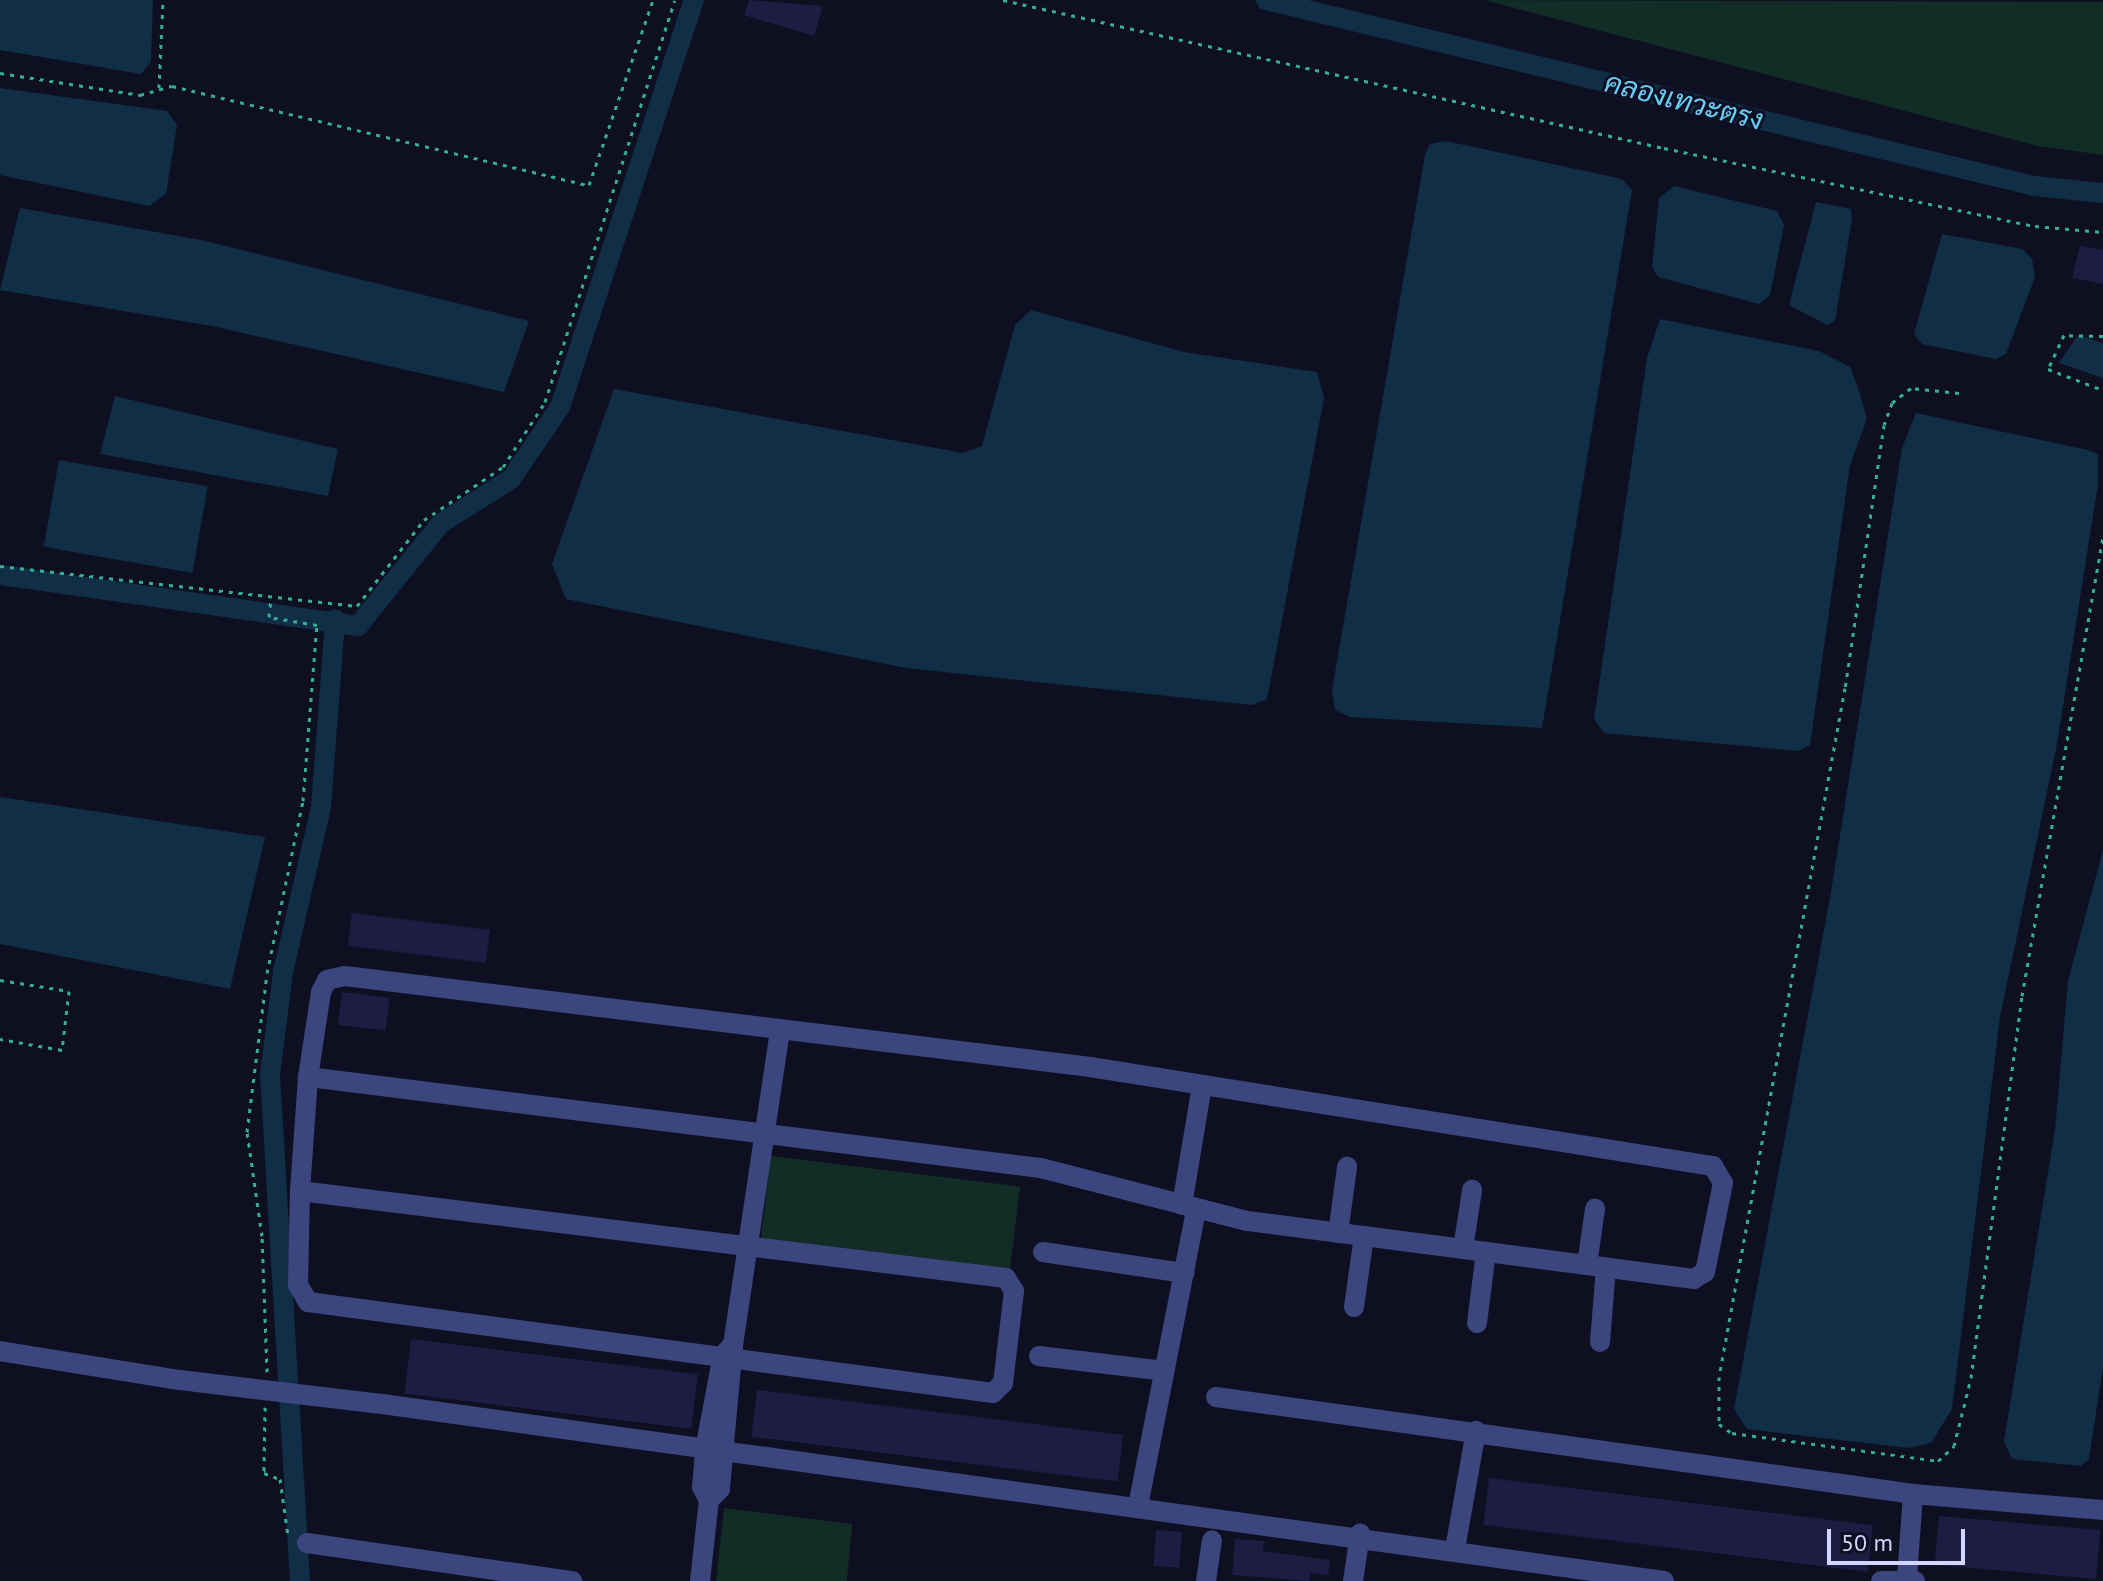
<!DOCTYPE html>
<html>
<head>
<meta charset="utf-8">
<style>
  body { margin:0 }
  #map { position:relative; width:2103px; height:1581px; overflow:hidden; background:#0f0f22; font-family:"PT Sans",Sarabun,sans-serif }
  div>[style] { position:absolute }
  [style*='--x'] { left:calc(var(--x)*1px); top:calc(var(--y)*1px); width:calc(var(--w)*1px); rotate:calc(var(--a)*1deg) }
  .green>* { inset:0; background:#122c26; transform-origin:0 0 }
  .water>* { inset:0; background:#102e45; transform-origin:0 0 }
  .canal>* { height:20px; margin:-10px; padding:0 10px; transform-origin:10px; border-radius:10px; background:#102e45 }
  .building>* { inset:0; background:#1d1c42; transform-origin:0 0 }
  .path>* { height:3px; margin-top:-1.5px; transform-origin:0; background:repeating-linear-gradient(90deg,#35ae91 0 4px,transparent 0 10px) }
  .minor>* { height:20px; margin:-10px; padding:0 10px; transform-origin:10px; border-radius:10px; background:#3c467e }
  .minor-bridge>* { height:20px; margin:-10px; padding:0 10px; transform-origin:10px; border-radius:10px; background:#3c467e }
  span { translate:-50% -50%; white-space:nowrap; text-align:center; line-height:1.15; -webkit-text-stroke:6px #0f0f22; paint-order:stroke }
  .water-label { font-size:28px; color:#66cef7; font-style:italic }
  .scale { position:absolute; left:1827px; top:1529px; width:138px; height:36px; box-sizing:border-box; border:4px solid #d2d5fd; border-top:0; padding-left:10px; font-size:24px; line-height:28px; white-space:nowrap; color:#d2d5fd; -webkit-text-stroke:6px #0f0f22; paint-order:stroke }
</style>
</head>
<body>
<div id="map">
  <div class="green">
    <i style="clip-path:polygon(1484px 0,2103px 2px,2103px 155px,2038px 146px)"></i>
    <i style="left:771px;top:1156px;width:251px;height:86px;rotate:7deg"></i>
    <i style="clip-path:polygon(724px 1508px,852px 1524px,847px 1581px,716px 1581px)"></i>
  </div>
  <div class="water">
    <i style="clip-path:polygon(0 0,153px 0,151px 62px,141px 74px,0 50px)"></i>
    <i style="clip-path:polygon(0 88px,167px 111px,177px 125px,166px 194px,149px 206px,0 175px)"></i>
    <i style="clip-path:polygon(1446px 141px,1622px 179px,1632px 190px,1542px 728px,1350px 717px,1335px 710px,1332px 690px,1425px 155px,1430px 144px)"></i>
    <i style="clip-path:polygon(1674px 186px,1777px 211px,1784px 225px,1770px 295px,1759px 304px,1658px 277px,1652px 267px,1659px 198px)"></i>
    <i style="clip-path:polygon(1816px 202px,1851px 209px,1852px 219px,1835px 321px,1827px 325px,1789px 305px)"></i>
    <i style="clip-path:polygon(20px 208px,201px 240px,529px 321px,504px 392px,212px 326px,0 290px)"></i>
    <i style="clip-path:polygon(1942px 234px,2022px 249px,2032px 259px,2035px 277px,2006px 354px,1996px 359px,1922px 344px,1914px 334px)"></i>
    <i style="clip-path:polygon(1031px 310px,1184px 352px,1317px 372px,1324px 398px,1267px 699px,1252px 705px,906px 668px,566px 599px,552px 564px,614px 389px,963px 453px,982px 446px,1015px 325px)"></i>
    <i style="clip-path:polygon(1660px 319px,1819px 351px,1850px 367px,1859px 391px,1867px 419px,1850px 465px,1810px 745px,1798px 751px,1604px 733px,1594px 719px,1647px 358px)"></i>
    <i style="clip-path:polygon(2078px 335px,2103px 343px,2103px 378px,2059px 363px)"></i>
    <i style="clip-path:polygon(115px 396px,338px 449px,328px 496px,100px 454px)"></i>
    <i style="clip-path:polygon(1916px 413px,2088px 450px,2098px 454px,2098px 484px,2057px 744px,2000px 1017px,1952px 1409px,1931px 1443px,1908px 1448px,1747px 1429px,1734px 1409px,1830px 898px,1902px 448px)"></i>
    <i style="left:59px;top:460px;width:151px;height:88px;rotate:10deg"></i>
    <i style="clip-path:polygon(0 797px,265px 837px,230px 989px,0 944px)"></i>
    <i style="clip-path:polygon(2103px 850px,2103px 1367px,2089px 1459px,2081px 1466px,2012px 1459px,2004px 1441px,2055px 1130px,2068px 981px)"></i>
  </div>
  <div class="canal">
    <i style="--x:1266;--y:0;--w:790;--a:13.61"></i>
    <i style="--x:2034;--y:186;--w:69;--a:5.8"></i>
    <i style="--x:0;--y:575;--w:362;--a:8.1"></i>
    <i style="--x:358;--y:626;--w:131;--a:-51.2"></i>
    <i style="--x:440;--y:524;--w:84;--a:-32.4"></i>
    <i style="--x:511;--y:479;--w:87;--a:-55.8"></i>
    <i style="--x:560;--y:407;--w:428;--a:-71.8"></i>
    <i style="--x:300;--y:1581;--w:508;--a:-93.39"></i>
    <i style="--x:270;--y:1074;--w:103;--a:-82.7"></i>
    <i style="--x:283;--y:972;--w:169;--a:-77"></i>
    <i style="--x:321;--y:807;--w:188;--a:-85.7"></i>
  </div>
  <div class="building">
    <i style="clip-path:polygon(749px 0,823px 6px,814px 36px,744px 15px)"></i>
    <i style="clip-path:polygon(2080px 246px,2103px 250px,2103px 284px,2072px 278px)"></i>
    <i style="left:352px;top:913px;width:139px;height:33px;rotate:7deg"></i>
    <i style="left:342px;top:992px;width:48px;height:33px;rotate:7deg"></i>
    <i style="left:411px;top:1339px;width:289px;height:55px;rotate:7deg"></i>
    <i style="left:757px;top:1390px;width:369px;height:47px;rotate:7deg"></i>
    <i style="left:1489px;top:1478px;width:387px;height:47px;rotate:7deg"></i>
    <i style="left:1939px;top:1516px;width:162px;height:49px;rotate:5deg"></i>
    <i style="left:1156px;top:1530px;width:26px;height:36px;rotate:4deg"></i>
    <i style="clip-path:polygon(1235px 1539px,1264px 1541px,1263px 1551px,1330px 1560px,1328px 1575px,1310px 1573px,1309px 1581px,1232px 1575px)"></i>
  </div>
  <div class="path">
    <i style="--x:1003;--y:0;--w:677;--a:12.62"></i>
    <i style="--x:1664;--y:148;--w:379;--a:11.9"></i>
    <i style="--x:2035;--y:226;--w:68;--a:5"></i>
    <i style="--x:0;--y:73;--w:142;--a:8.9"></i>
    <i style="--x:140;--y:95;--w:33;--a:-16"></i>
    <i style="--x:172;--y:86;--w:429;--a:13.4"></i>
    <i style="--x:589;--y:185;--w:196;--a:-70.9"></i>
    <i style="--x:159;--y:88;--w:88;--a:-87.4"></i>
    <i style="--x:2103;--y:336;--w:39;--a:-179"></i>
    <i style="--x:2064;--y:335;--w:38;--a:115"></i>
    <i style="--x:2048;--y:369;--w:59;--a:20.9"></i>
    <i style="--x:1959;--y:393;--w:48;--a:-174.1"></i>
    <i style="--x:1911;--y:388;--w:24;--a:142"></i>
    <i style="--x:1892;--y:403;--w:23;--a:110"></i>
    <i style="--x:1884;--y:425;--w:266;--a:98.4"></i>
    <i style="--x:1845;--y:688;--w:700;--a:100.36"></i>
    <i style="--x:1719;--y:1377;--w:47;--a:90"></i>
    <i style="--x:1719;--y:1424;--w:16;--a:35"></i>
    <i style="--x:1732;--y:1433;--w:208;--a:7.7"></i>
    <i style="--x:1938;--y:1461;--w:22;--a:-43"></i>
    <i style="--x:1954;--y:1446;--w:70;--a:-76"></i>
    <i style="--x:1971;--y:1378;--w:385;--a:-82.4"></i>
    <i style="--x:2022;--y:996;--w:468;--a:-80"></i>
    <i style="--x:0;--y:566;--w:359;--a:6.4"></i>
    <i style="--x:357;--y:606;--w:109;--a:-52.1"></i>
    <i style="--x:424;--y:520;--w:95;--a:-33.9"></i>
    <i style="--x:503;--y:467;--w:77;--a:-57.1"></i>
    <i style="--x:545;--y:402;--w:422;--a:-72.1"></i>
    <i style="--x:0;--y:980;--w:70;--a:9.1"></i>
    <i style="--x:69;--y:991;--w:59;--a:96.8"></i>
    <i style="--x:62;--y:1050;--w:63;--a:-169.9"></i>
    <i style="--x:267;--y:1372;--w:136;--a:-92.1"></i>
    <i style="--x:262;--y:1236;--w:105;--a:-98.2"></i>
    <i style="--x:247;--y:1132;--w:160;--a:-82.8"></i>
    <i style="--x:267;--y:973;--w:176;--a:-78.2"></i>
    <i style="--x:303;--y:801;--w:177;--a:-85.5"></i>
    <i style="--x:317;--y:625;--w:49;--a:-170.5"></i>
    <i style="--x:269;--y:617;--w:18;--a:-84"></i>
    <i style="--x:265;--y:1407;--w:66;--a:90.9"></i>
    <i style="--x:264;--y:1473;--w:17;--a:21"></i>
    <i style="--x:280;--y:1479;--w:58;--a:82"></i>
  </div>
  <div class="minor">
    <i style="--x:300;--y:1191;--w:711;--a:7.03"></i>
    <i style="--x:1006;--y:1278;--w:15;--a:58"></i>
    <i style="--x:1014;--y:1291;--w:93;--a:96.8"></i>
    <i style="--x:1003;--y:1383;--w:14;--a:135"></i>
    <i style="--x:993;--y:1393;--w:691;--a:-172.43"></i>
    <i style="--x:308;--y:1302;--w:20;--a:-120"></i>
    <i style="--x:298;--y:1285;--w:94;--a:-88.8"></i>
    <i style="--x:300;--y:1191;--w:114;--a:-86"></i>
    <i style="--x:308;--y:1077;--w:86;--a:-81.3"></i>
    <i style="--x:321;--y:992;--w:13;--a:-63"></i>
    <i style="--x:327;--y:980;--w:18;--a:-13"></i>
    <i style="--x:345;--y:976;--w:751;--a:6.96"></i>
    <i style="--x:1090;--y:1067;--w:631;--a:9.03"></i>
    <i style="--x:1713;--y:1166;--w:20;--a:60"></i>
    <i style="--x:1723;--y:1183;--w:91;--a:101.4"></i>
    <i style="--x:1705;--y:1272;--w:13;--a:148"></i>
    <i style="--x:1694;--y:1279;--w:451;--a:-172.6"></i>
    <i style="--x:1247;--y:1221;--w:214;--a:-165.6"></i>
    <i style="--x:1040;--y:1168;--w:738;--a:-172.91"></i>
    <i style="--x:1182;--y:1205;--w:121;--a:-80.5"></i>
    <i style="--x:1338;--y:1233;--w:67;--a:-82.2"></i>
    <i style="--x:1463;--y:1249;--w:60;--a:-81.3"></i>
    <i style="--x:1043;--y:1252;--w:143;--a:8.5"></i>
    <i style="--x:1587;--y:1265;--w:57;--a:-81.9"></i>
    <i style="--x:1354;--y:1307;--w:72;--a:-82"></i>
    <i style="--x:1477;--y:1323;--w:72;--a:-82.8"></i>
    <i style="--x:1600;--y:1342;--w:75;--a:-85.4"></i>
    <i style="--x:733;--y:1345;--w:319;--a:-81.5"></i>
    <i style="--x:0;--y:1351;--w:182;--a:9.2"></i>
    <i style="--x:1039;--y:1356;--w:126;--a:6.8"></i>
    <i style="--x:1216;--y:1397;--w:704;--a:7.92"></i>
    <i style="--x:1913;--y:1494;--w:84;--a:94.1"></i>
    <i style="--x:382;--y:1404;--w:1294;--a:7.86"></i>
    <i style="--x:1913;--y:1494;--w:191;--a:4.8"></i>
    <i style="--x:1138;--y:1506;--w:301;--a:-78.9"></i>
    <i style="--x:307;--y:1543;--w:268;--a:8.2"></i>
    <i style="--x:1455;--y:1549;--w:120;--a:-79.9"></i>
    <i style="--x:700;--y:1581;--w:81;--a:-83.7"></i>
    <i style="--x:709;--y:1500;--w:15;--a:-118"></i>
    <i style="--x:702;--y:1487;--w:38;--a:-85"></i>
    <i style="--x:705;--y:1449;--w:96;--a:-79.2"></i>
    <i style="--x:723;--y:1355;--w:14;--a:-45"></i>
    <i style="--x:733;--y:1345;--w:145;--a:95.2"></i>
    <i style="--x:720;--y:1489;--w:16;--a:135"></i>
    <i style="--x:1206;--y:1581;--w:41;--a:-81.7"></i>
    <i style="--x:1353;--y:1581;--w:48;--a:-81.5"></i>
    <i style="--x:1881;--y:1581;--w:34;--a:0"></i>
  </div>
  <div class="minor-bridge">
    <i style="--x:180;--y:1380;--w:203;--a:6.8"></i>
  </div>
  <div class="water-label">
    <span style="left:1684px;top:101px;rotate:14deg">คลองเทวะตรง</span>
  </div>
  <div class="scale">50 m</div>
</div>
</body>
</html>
